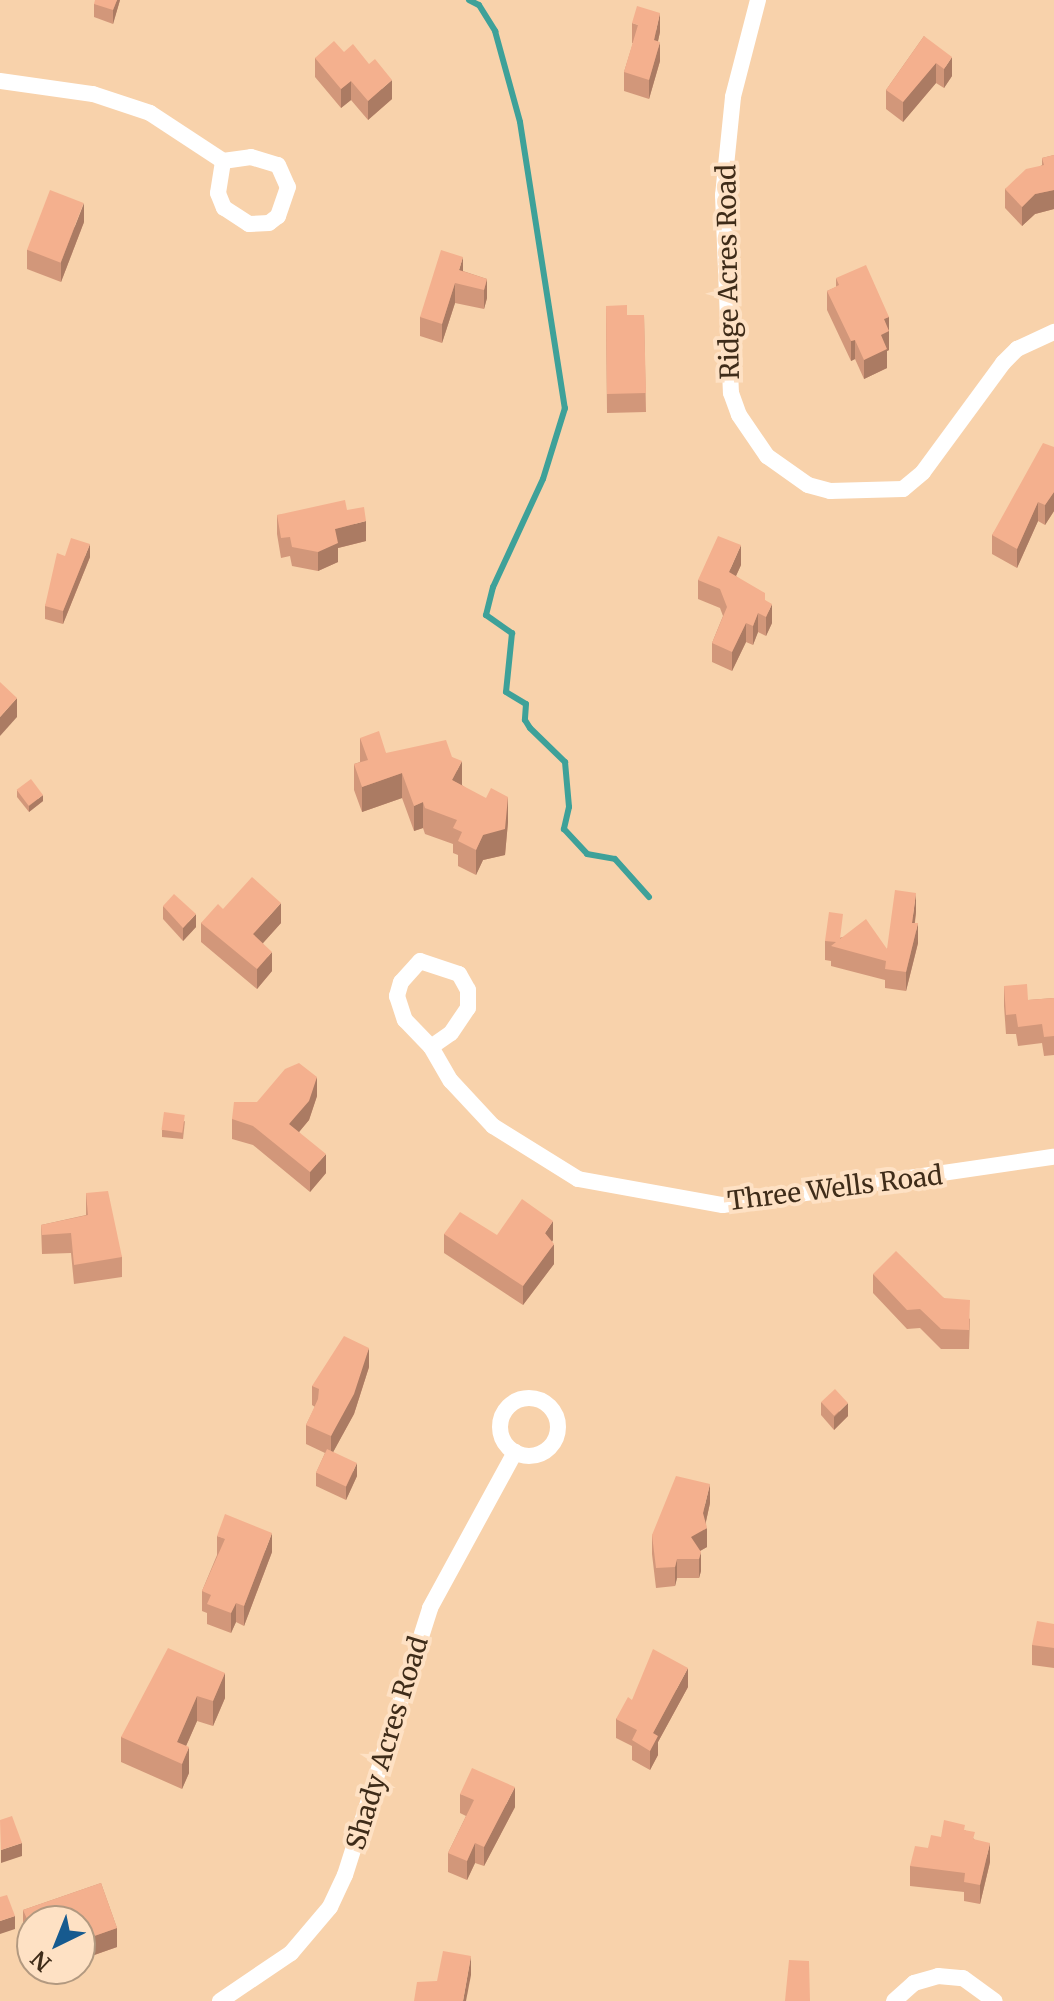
<!DOCTYPE html>
<html>
<head>
<meta charset="utf-8">
<style>
  body { margin:0 }
  #map { position:relative; width:1054px; height:2001px; overflow:hidden; background:#f8d2ab; font-family:Merriweather,serif }
  div>[style] { position:absolute }
  [style*='--x'] { left:calc(var(--x)*1px); top:calc(var(--y)*1px); width:calc(var(--w)*1px); rotate:calc(var(--a)*1deg) }
  .stream>* { height:6px; margin:-3px; padding:0 3px; transform-origin:3px; border-radius:3px; background:#3ea199 }
  .street>* { height:16px; margin:-8px; padding:0 8px; transform-origin:8px; border-radius:8px; background:#fff }
  .street>.ring { margin:-8px; padding:0; box-sizing:content-box; background:none; border:16px solid #fff; border-radius:50% }
  .wall>* { inset:0; background:#d2977a }
  .shaded-wall>* { inset:0; background:#ab7b63 }
  .building>* { inset:0; background:#f4b08e; transform-origin:0 0 }
  span { translate:-50% -50%; white-space:nowrap; text-align:center; line-height:1.15; -webkit-text-stroke:8px #fee1c4; paint-order:stroke }
  .street-label { font-size:26px; color:#3f2c19 }
  .north { position:absolute; left:16px; top:1905px; width:80px; height:80px; box-sizing:border-box; background:#fee1c4; border:2px solid #b29980; border-radius:50%; rotate:223deg; font-size:22px; font-weight:700; line-height:32px; text-align:center; color:#3f2c19 }
  .north::after { content:''; display:block; margin:auto; width:28px; height:36px; background:#165a8f; clip-path:polygon(50% 0,100% 100%,50% 72%,0 100%) }
</style>
</head>
<body>
<div id="map">
  <div class="stream">
    <i style="--x:469;--y:0;--w:11;--a:27"></i>
    <i style="--x:479;--y:5;--w:31;--a:58"></i>
    <i style="--x:495;--y:31;--w:94;--a:74.6"></i>
    <i style="--x:520;--y:122;--w:290;--a:81.1"></i>
    <i style="--x:565;--y:408;--w:74;--a:107.2"></i>
    <i style="--x:543;--y:479;--w:119;--a:114.8"></i>
    <i style="--x:493;--y:587;--w:29;--a:104"></i>
    <i style="--x:486;--y:615;--w:32;--a:35"></i>
    <i style="--x:512;--y:633;--w:59;--a:95.8"></i>
    <i style="--x:506;--y:692;--w:23;--a:31"></i>
    <i style="--x:526;--y:704;--w:16;--a:94"></i>
    <i style="--x:525;--y:720;--w:9;--a:58"></i>
    <i style="--x:530;--y:728;--w:49;--a:44.2"></i>
    <i style="--x:565;--y:762;--w:45;--a:84.9"></i>
    <i style="--x:569;--y:807;--w:23;--a:103"></i>
    <i style="--x:564;--y:829;--w:34;--a:47"></i>
    <i style="--x:587;--y:854;--w:28;--a:10"></i>
    <i style="--x:615;--y:859;--w:51;--a:48.2"></i>
  </div>
  <div class="street">
    <i style="--x:758;--y:0;--w:100;--a:104.5"></i>
    <i style="--x:733;--y:97;--w:99;--a:95.8"></i>
    <i style="--x:723;--y:195;--w:198;--a:87.7"></i>
    <i style="--x:731;--y:393;--w:23;--a:70"></i>
    <i style="--x:739;--y:415;--w:50;--a:55.7"></i>
    <i style="--x:767;--y:456;--w:50;--a:35.3"></i>
    <i style="--x:808;--y:485;--w:23;--a:15"></i>
    <i style="--x:830;--y:491;--w:73;--a:-1.6"></i>
    <i style="--x:903;--y:489;--w:26;--a:-40"></i>
    <i style="--x:923;--y:472;--w:135;--a:-53.7"></i>
    <i style="--x:1003;--y:363;--w:20;--a:-45"></i>
    <i style="--x:1017;--y:349;--w:41;--a:-24.7"></i>
    <i style="--x:0;--y:81;--w:94;--a:8"></i>
    <i style="--x:93;--y:94;--w:60;--a:18.4"></i>
    <i style="--x:150;--y:113;--w:87;--a:33.3"></i>
    <i style="--x:223;--y:161;--w:28;--a:-8"></i>
    <i style="--x:251;--y:157;--w:28;--a:17"></i>
    <i style="--x:278;--y:165;--w:24;--a:66"></i>
    <i style="--x:288;--y:187;--w:31;--a:109"></i>
    <i style="--x:278;--y:216;--w:11;--a:142"></i>
    <i style="--x:269;--y:223;--w:20;--a:177"></i>
    <i style="--x:249;--y:224;--w:30;--a:-147"></i>
    <i style="--x:224;--y:208;--w:16;--a:-112"></i>
    <i style="--x:218;--y:193;--w:32;--a:-81"></i>
    <i style="--x:431;--y:1047;--w:24;--a:-35"></i>
    <i style="--x:451;--y:1033;--w:30;--a:-56"></i>
    <i style="--x:468;--y:1008;--w:18;--a:-90"></i>
    <i style="--x:468;--y:990;--w:18;--a:-119"></i>
    <i style="--x:459;--y:974;--w:41;--a:-161.6"></i>
    <i style="--x:420;--y:961;--w:28;--a:132"></i>
    <i style="--x:401;--y:982;--w:15;--a:106"></i>
    <i style="--x:397;--y:996;--w:25;--a:72"></i>
    <i style="--x:405;--y:1020;--w:37;--a:46"></i>
    <i style="--x:431;--y:1047;--w:39;--a:60"></i>
    <i style="--x:451;--y:1081;--w:62;--a:47"></i>
    <i style="--x:493;--y:1126;--w:100;--a:31.9"></i>
    <i style="--x:578;--y:1179;--w:147;--a:10.2"></i>
    <i style="--x:723;--y:1205;--w:334;--a:-8.3"></i>
    <i class="ring" style="left:500px;top:1398px;width:42px;height:42px"></i>
    <i style="--x:220;--y:2001;--w:86;--a:-34.1"></i>
    <i style="--x:291;--y:1953;--w:60;--a:-49.7"></i>
    <i style="--x:330;--y:1907;--w:35;--a:-65"></i>
    <i style="--x:345;--y:1875;--w:280;--a:-72.3"></i>
    <i style="--x:430;--y:1608;--w:178;--a:-61.4"></i>
    <i style="--x:894;--y:2001;--w:27;--a:-42"></i>
    <i style="--x:914;--y:1983;--w:25;--a:-16"></i>
    <i style="--x:938;--y:1976;--w:25;--a:5"></i>
    <i style="--x:963;--y:1978;--w:39;--a:36"></i>
  </div>
  <div class="wall">
    <i style="clip-path:polygon(120px 0,113px 24px,94px 17px,94px 4px)"></i>
    <i style="clip-path:polygon(632px 23px,660px 32px,658px 41px,660px 61px,649px 99px,624px 91px,624px 72px,633px 43px,632px 43px)"></i>
    <i style="clip-path:polygon(924px 36px,952px 76px,944px 88px,936px 83px,903px 122px,886px 109px,886px 90px)"></i>
    <i style="clip-path:polygon(344px 52px,392px 99px,368px 120px,351px 100px,341px 108px,315px 77px,315px 58px)"></i>
    <i style="clip-path:polygon(1054px 155px,1054px 209px,1035px 214px,1022px 226px,1005px 208px,1005px 189px,1042px 165px,1042px 158px)"></i>
    <i style="clip-path:polygon(84px 222px,61px 282px,27px 269px,27px 250px)"></i>
    <i style="clip-path:polygon(463px 271px,487px 279px,487px 298px,484px 309px,455px 303px,442px 343px,420px 336px,420px 317px)"></i>
    <i style="clip-path:polygon(836px 278px,889px 317px,889px 350px,887px 351px,887px 368px,864px 379px,855px 359px,851px 361px,827px 310px,827px 291px,836px 287px)"></i>
    <i style="clip-path:polygon(606px 306px,627px 315px,644px 315px,646px 412px,607px 413px)"></i>
    <i style="clip-path:polygon(1054px 447px,1054px 511px,1045px 525px,1038px 521px,1017px 568px,992px 554px,992px 535px)"></i>
    <i style="clip-path:polygon(347px 510px,366px 541px,338px 548px,338px 562px,318px 571px,292px 566px,290px 556px,281px 558px,277px 534px,277px 515px)"></i>
    <i style="clip-path:polygon(65px 556px,90px 557px,63px 624px,45px 619px,45px 606px)"></i>
    <i style="clip-path:polygon(741px 565px,736px 576px,765px 600px,772px 623px,766px 636px,758px 632px,753px 645px,746px 642px,732px 671px,712px 662px,712px 643px,723px 616px,720px 608px,698px 599px,698px 580px)"></i>
    <i style="clip-path:polygon(360px 738px,386px 753px,452px 757px,462px 785px,508px 822px,505px 855px,483px 860px,476px 875px,458px 866px,458px 855px,453px 853px,453px 844px,425px 834px,423px 828px,414px 831px,402px 798px,362px 812px,354px 790px,354px 764px,360px 762px)"></i>
    <i style="clip-path:polygon(17px 790px,43px 801px,29px 812px,17px 797px)"></i>
    <i style="clip-path:polygon(163px 906px,196px 927px,183px 941px,163px 919px)"></i>
    <i style="clip-path:polygon(223px 909px,281px 923px,263px 943px,272px 971px,257px 989px,201px 942px,201px 923px)"></i>
    <i style="clip-path:polygon(916px 912px,915px 923px,918px 943px,906px 991px,885px 988px,885px 980px,831px 966px,831px 961px,825px 960px,825px 941px,843px 937px,887px 949px)"></i>
    <i style="clip-path:polygon(1004px 986px,1028px 1000px,1054px 998px,1054px 1055px,1044px 1056px,1042px 1043px,1018px 1046px,1016px 1034px,1006px 1034px,1004px 1006px)"></i>
    <i style="clip-path:polygon(317px 1096px,309px 1120px,299px 1132px,326px 1173px,310px 1192px,253px 1145px,232px 1139px,232px 1119px,257px 1102px)"></i>
    <i style="clip-path:polygon(185px 1121px,183px 1139px,162px 1137px,162px 1130px)"></i>
    <i style="clip-path:polygon(86px 1193px,122px 1257px,122px 1277px,74px 1284px,71px 1253px,42px 1254px,41px 1225px,86px 1215px)"></i>
    <i style="clip-path:polygon(444px 1234px,497px 1235px,553px 1240px,552px 1242px,554px 1264px,523px 1305px,444px 1253px)"></i>
    <i style="clip-path:polygon(873px 1274px,944px 1298px,970px 1319px,969px 1349px,941px 1349px,920px 1328px,907px 1329px,873px 1293px)"></i>
    <i style="clip-path:polygon(369px 1367px,354px 1414px,333px 1452px,357px 1476px,346px 1500px,316px 1486px,316px 1473px,325px 1453px,306px 1444px,306px 1425px,315px 1407px,312px 1405px,312px 1386px)"></i>
    <i style="clip-path:polygon(821px 1402px,848px 1416px,834px 1430px,821px 1415px)"></i>
    <i style="clip-path:polygon(710px 1503px,706px 1522px,707px 1547px,700px 1551px,701px 1571px,699px 1578px,677px 1578px,675px 1586px,656px 1588px,652px 1554px,652px 1535px)"></i>
    <i style="clip-path:polygon(217px 1536px,272px 1552px,244px 1626px,236px 1622px,231px 1633px,207px 1624px,207px 1613px,202px 1611px,202px 1591px,217px 1555px)"></i>
    <i style="clip-path:polygon(1054px 1624px,1054px 1668px,1032px 1665px,1032px 1645px)"></i>
    <i style="clip-path:polygon(225px 1673px,225px 1698px,213px 1726px,197px 1721px,186px 1746px,189px 1773px,182px 1789px,121px 1762px,121px 1737px)"></i>
    <i style="clip-path:polygon(688px 1687px,658px 1742px,658px 1755px,650px 1770px,632px 1760px,632px 1746px,616px 1738px,616px 1719px,632px 1700px)"></i>
    <i style="clip-path:polygon(460px 1794px,515px 1807px,484px 1866px,475px 1863px,467px 1880px,448px 1872px,448px 1853px,466px 1816px,460px 1813px)"></i>
    <i style="clip-path:polygon(965px 1830px,975px 1840px,990px 1862px,980px 1904px,964px 1901px,964px 1892px,910px 1886px,910px 1866px,928px 1848px,941px 1837px)"></i>
    <i style="clip-path:polygon(101px 1883px,117px 1928px,117px 1947px,80px 1960px,80px 1921px,32px 1921px,32px 1949px,23px 1929px,23px 1910px)"></i>
  </div>
  <div class="shaded-wall">
    <i style="clip-path:polygon(117px 0,120px 0,113px 24px,113px 10px)"></i>
    <i style="clip-path:polygon(660px 13px,660px 32px,654px 59px,654px 40px)"></i>
    <i style="clip-path:polygon(660px 42px,660px 61px,649px 99px,649px 80px)"></i>
    <i style="clip-path:polygon(952px 57px,952px 76px,944px 88px,944px 69px)"></i>
    <i style="clip-path:polygon(936px 63px,936px 83px,903px 122px,903px 102px)"></i>
    <i style="clip-path:polygon(392px 80px,392px 99px,368px 120px,368px 101px)"></i>
    <i style="clip-path:polygon(351px 81px,351px 100px,341px 108px,341px 89px)"></i>
    <i style="clip-path:polygon(1054px 190px,1054px 209px,1035px 214px,1022px 226px,1022px 207px,1035px 194px)"></i>
    <i style="clip-path:polygon(84px 203px,84px 222px,61px 282px,61px 262px)"></i>
    <i style="clip-path:polygon(463px 257px,463px 276px,459px 270px)"></i>
    <i style="clip-path:polygon(487px 279px,487px 298px,484px 309px,484px 290px)"></i>
    <i style="clip-path:polygon(455px 283px,455px 303px,442px 343px,442px 324px)"></i>
    <i style="clip-path:polygon(889px 317px,889px 350px,887px 351px,887px 368px,864px 379px,864px 360px,881px 335px,884px 319px)"></i>
    <i style="clip-path:polygon(855px 340px,855px 359px,851px 361px,851px 341px)"></i>
    <i style="clip-path:polygon(1054px 492px,1054px 511px,1045px 525px,1045px 505px)"></i>
    <i style="clip-path:polygon(1038px 502px,1038px 521px,1017px 568px,1017px 549px)"></i>
    <i style="clip-path:polygon(366px 521px,366px 541px,338px 548px,338px 562px,318px 571px,318px 552px,335px 529px)"></i>
    <i style="clip-path:polygon(90px 544px,90px 557px,63px 624px,63px 611px)"></i>
    <i style="clip-path:polygon(741px 545px,741px 565px,729px 591px,729px 572px)"></i>
    <i style="clip-path:polygon(772px 604px,772px 623px,766px 636px,766px 617px)"></i>
    <i style="clip-path:polygon(758px 613px,758px 632px,753px 645px,753px 626px)"></i>
    <i style="clip-path:polygon(746px 623px,746px 642px,732px 671px,732px 652px)"></i>
    <i style="clip-path:polygon(17px 698px,17px 717px,0 736px,0 717px)"></i>
    <i style="clip-path:polygon(462px 761px,462px 786px,452px 780px)"></i>
    <i style="clip-path:polygon(402px 773px,402px 798px,362px 812px,362px 787px)"></i>
    <i style="clip-path:polygon(43px 795px,43px 801px,29px 812px,29px 806px)"></i>
    <i style="clip-path:polygon(508px 797px,508px 822px,505px 855px,483px 860px,476px 875px,476px 850px,483px 835px)"></i>
    <i style="clip-path:polygon(423px 802px,423px 828px,414px 831px,414px 806px)"></i>
    <i style="clip-path:polygon(916px 893px,916px 912px,912px 942px,912px 923px)"></i>
    <i style="clip-path:polygon(281px 903px,281px 923px,253px 954px,253px 934px)"></i>
    <i style="clip-path:polygon(196px 914px,196px 927px,183px 941px,183px 928px)"></i>
    <i style="clip-path:polygon(918px 923px,918px 943px,906px 991px,906px 972px)"></i>
    <i style="clip-path:polygon(272px 952px,272px 971px,257px 989px,257px 969px)"></i>
    <i style="clip-path:polygon(317px 1077px,317px 1096px,309px 1120px,289px 1144px,289px 1124px)"></i>
    <i style="clip-path:polygon(326px 1154px,326px 1173px,310px 1192px,310px 1172px)"></i>
    <i style="clip-path:polygon(553px 1221px,553px 1240px,545px 1252px,545px 1233px)"></i>
    <i style="clip-path:polygon(554px 1244px,554px 1264px,523px 1305px,523px 1286px)"></i>
    <i style="clip-path:polygon(369px 1348px,369px 1367px,354px 1414px,331px 1456px,331px 1436px)"></i>
    <i style="clip-path:polygon(848px 1403px,848px 1416px,834px 1430px,834px 1417px)"></i>
    <i style="clip-path:polygon(357px 1463px,357px 1476px,346px 1500px,346px 1487px)"></i>
    <i style="clip-path:polygon(710px 1484px,710px 1503px,704px 1530px,707px 1528px,707px 1547px,691px 1556px,691px 1537px,703px 1513px)"></i>
    <i style="clip-path:polygon(272px 1533px,272px 1552px,244px 1626px,244px 1606px)"></i>
    <i style="clip-path:polygon(701px 1552px,701px 1571px,699px 1578px,699px 1559px)"></i>
    <i style="clip-path:polygon(677px 1559px,677px 1578px,675px 1586px,675px 1567px)"></i>
    <i style="clip-path:polygon(236px 1603px,236px 1622px,231px 1633px,231px 1613px)"></i>
    <i style="clip-path:polygon(688px 1668px,688px 1687px,658px 1742px,658px 1755px,650px 1770px,650px 1751px,653px 1733px)"></i>
    <i style="clip-path:polygon(225px 1673px,225px 1698px,213px 1726px,213px 1701px)"></i>
    <i style="clip-path:polygon(197px 1696px,197px 1721px,179px 1762px,177px 1742px)"></i>
    <i style="clip-path:polygon(189px 1747px,189px 1773px,182px 1789px,182px 1764px)"></i>
    <i style="clip-path:polygon(515px 1787px,515px 1807px,484px 1866px,484px 1847px)"></i>
    <i style="clip-path:polygon(22px 1843px,22px 1856px,1px 1863px,1px 1850px)"></i>
    <i style="clip-path:polygon(475px 1843px,475px 1863px,467px 1880px,467px 1861px)"></i>
    <i style="clip-path:polygon(990px 1843px,990px 1862px,980px 1904px,980px 1885px)"></i>
    <i style="clip-path:polygon(15px 1916px,15px 1929px,0 1934px,0 1921px)"></i>
    <i style="clip-path:polygon(117px 1928px,117px 1947px,80px 1960px,80px 1941px)"></i>
    <i style="clip-path:polygon(471px 1956px,471px 1975px,466px 2001px,463px 2001px)"></i>
    <i style="clip-path:polygon(43px 1969px,55px 1969px,43px 1973px)"></i>
  </div>
  <div class="building">
    <i style="clip-path:polygon(95px 0,117px 0,113px 10px,94px 4px)"></i>
    <i style="clip-path:polygon(637px 6px,660px 13px,654px 40px,660px 42px,649px 80px,624px 72px,638px 25px,632px 23px)"></i>
    <i style="clip-path:polygon(924px 36px,952px 57px,944px 69px,936px 63px,903px 102px,886px 90px)"></i>
    <i style="clip-path:polygon(334px 41px,344px 52px,353px 44px,369px 64px,375px 59px,392px 80px,368px 101px,351px 81px,341px 89px,315px 58px)"></i>
    <i style="clip-path:polygon(1054px 155px,1054px 190px,1035px 194px,1022px 207px,1005px 189px,1026px 169px,1044px 165px,1042px 158px)"></i>
    <i style="left:50px;top:190px;width:36px;height:64px;rotate:21deg"></i>
    <i style="clip-path:polygon(441px 250px,463px 257px,459px 270px,487px 279px,484px 290px,455px 283px,442px 324px,420px 317px)"></i>
    <i style="clip-path:polygon(866px 265px,889px 317px,884px 319px,889px 331px,881px 335px,887px 349px,864px 360px,855px 340px,851px 341px,827px 291px,839px 285px,836px 278px)"></i>
    <i style="clip-path:polygon(627px 305px,627px 315px,644px 315px,646px 393px,607px 394px,606px 306px)"></i>
    <i style="clip-path:polygon(1043px 443px,1054px 447px,1054px 492px,1045px 505px,1038px 502px,1017px 549px,992px 535px)"></i>
    <i style="clip-path:polygon(345px 500px,347px 510px,364px 507px,366px 521px,335px 529px,338px 543px,318px 552px,292px 547px,290px 537px,281px 538px,277px 515px)"></i>
    <i style="clip-path:polygon(718px 536px,741px 545px,729px 572px,765px 593px,765px 600px,772px 604px,766px 617px,758px 613px,753px 626px,746px 623px,732px 652px,712px 643px,727px 607px,720px 589px,698px 580px)"></i>
    <i style="clip-path:polygon(71px 538px,90px 544px,63px 611px,45px 606px,57px 553px,65px 556px)"></i>
    <i style="clip-path:polygon(0 682px,17px 698px,0 717px)"></i>
    <i style="clip-path:polygon(379px 731px,386px 753px,446px 740px,452px 757px,462px 761px,452px 780px,486px 798px,491px 788px,508px 797px,505px 829px,483px 835px,476px 850px,458px 841px,462px 832px,453px 828px,457px 820px,425px 808px,423px 802px,414px 806px,402px 773px,362px 787px,354px 764px,368px 760px,360px 738px)"></i>
    <i style="left:31px;top:779px;width:20px;height:18px;rotate:53deg"></i>
    <i style="clip-path:polygon(252px 877px,281px 903px,253px 934px,272px 952px,257px 969px,201px 923px,218px 904px,223px 909px)"></i>
    <i style="clip-path:polygon(895px 890px,916px 893px,912px 923px,918px 923px,906px 972px,885px 969px,886px 961px,831px 946px,836px 942px,825px 941px,829px 912px,843px 914px,840px 939px,866px 919px,887px 949px)"></i>
    <i style="clip-path:polygon(174px 894px,196px 914px,183px 928px,163px 906px)"></i>
    <i style="clip-path:polygon(1027px 984px,1028px 1000px,1054px 998px,1054px 1036px,1044px 1037px,1042px 1024px,1018px 1027px,1016px 1014px,1006px 1015px,1004px 986px)"></i>
    <i style="clip-path:polygon(299px 1063px,317px 1077px,309px 1101px,289px 1124px,326px 1154px,310px 1172px,253px 1126px,232px 1119px,234px 1102px,257px 1102px,285px 1069px)"></i>
    <i style="left:164px;top:1112px;width:21px;height:18px;rotate:8deg"></i>
    <i style="clip-path:polygon(108px 1191px,122px 1257px,74px 1265px,71px 1233px,42px 1235px,41px 1225px,88px 1215px,86px 1193px)"></i>
    <i style="clip-path:polygon(522px 1199px,553px 1221px,545px 1233px,554px 1244px,523px 1286px,444px 1234px,460px 1212px,497px 1235px)"></i>
    <i style="clip-path:polygon(896px 1251px,944px 1298px,970px 1300px,969px 1330px,941px 1329px,920px 1309px,907px 1310px,873px 1274px)"></i>
    <i style="clip-path:polygon(344px 1336px,369px 1348px,354px 1394px,331px 1436px,306px 1425px,318px 1399px,319px 1389px,312px 1386px)"></i>
    <i style="left:835px;top:1389px;width:19px;height:19px;rotate:47deg"></i>
    <i style="left:327px;top:1449px;width:33px;height:26px;rotate:25deg"></i>
    <i style="clip-path:polygon(676px 1476px,710px 1484px,703px 1513px,707px 1528px,691px 1537px,701px 1552px,699px 1559px,677px 1559px,675px 1567px,656px 1568px,652px 1535px)"></i>
    <i style="clip-path:polygon(225px 1514px,272px 1533px,244px 1606px,236px 1603px,231px 1613px,207px 1604px,211px 1595px,202px 1591px,225px 1539px,217px 1536px)"></i>
    <i style="clip-path:polygon(1037px 1621px,1054px 1624px,1054px 1648px,1032px 1645px)"></i>
    <i style="clip-path:polygon(168px 1648px,225px 1673px,213px 1701px,197px 1696px,177px 1742px,189px 1747px,182px 1764px,121px 1737px)"></i>
    <i style="clip-path:polygon(653px 1649px,688px 1668px,653px 1733px,658px 1736px,650px 1751px,632px 1740px,637px 1730px,616px 1719px,628px 1697px,632px 1700px)"></i>
    <i style="clip-path:polygon(472px 1768px,515px 1787px,484px 1847px,475px 1843px,467px 1861px,448px 1853px,474px 1800px,460px 1794px)"></i>
    <i style="clip-path:polygon(12px 1816px,22px 1843px,1px 1850px,0 1820px)"></i>
    <i style="clip-path:polygon(944px 1820px,965px 1825px,964px 1830px,975px 1832px,973px 1839px,990px 1843px,980px 1885px,964px 1882px,965px 1873px,910px 1866px,915px 1846px,928px 1848px,931px 1835px,941px 1837px)"></i>
    <i style="clip-path:polygon(101px 1883px,117px 1928px,80px 1941px,80px 1921px,32px 1921px,32px 1930px,23px 1910px)"></i>
    <i style="clip-path:polygon(7px 1895px,15px 1916px,0 1921px,0 1897px)"></i>
    <i style="clip-path:polygon(443px 1951px,471px 1956px,463px 2001px,414px 2001px,417px 1982px,437px 1981px)"></i>
    <i style="clip-path:polygon(789px 1960px,809px 1961px,810px 2001px,785px 2001px)"></i>
  </div>
  <div class="street-label">
    <span style="left:728px;top:272px;rotate:-91deg">Ridge Acres Road</span>
    <span style="left:835px;top:1188px;rotate:-7deg">Three Wells Road</span>
    <span style="left:387px;top:1743px;rotate:-73deg">Shady Acres Road</span>
  </div>
  <div class="north">N</div>
</div>
</body>
</html>
